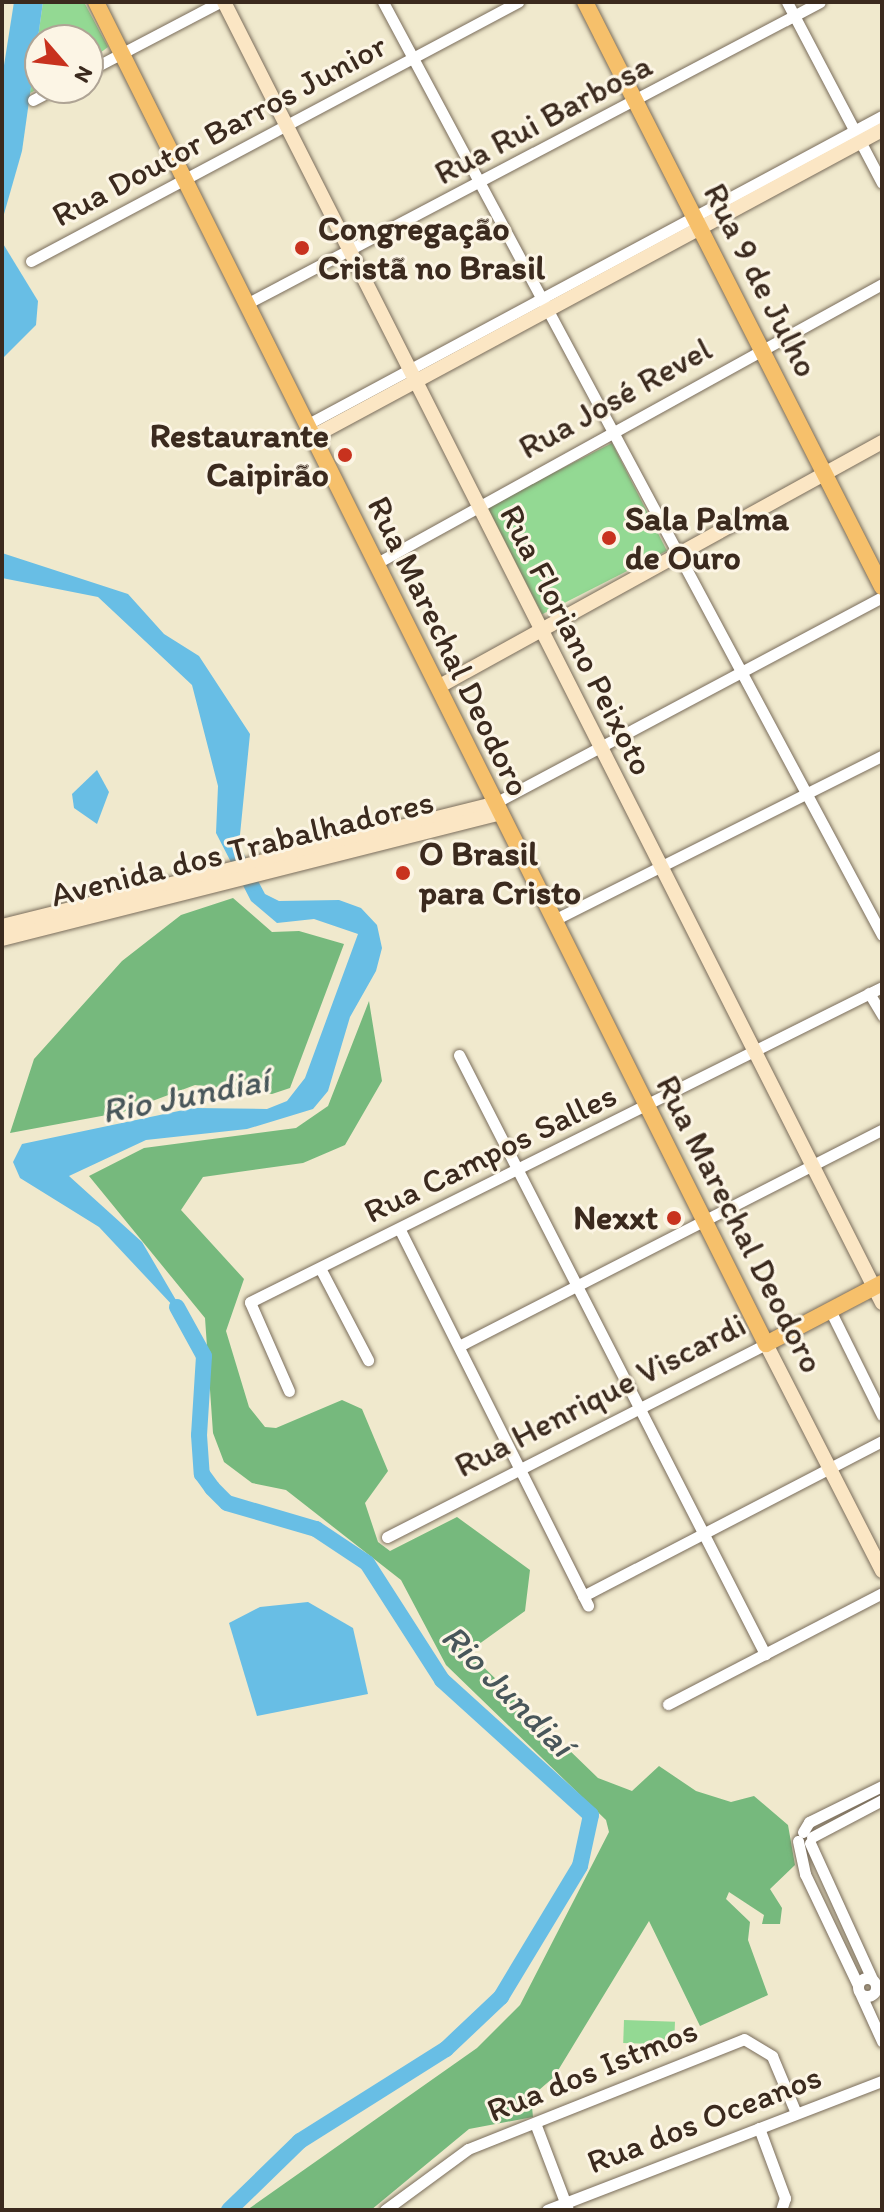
<!DOCTYPE html>
<html>
<head>
<meta charset="utf-8">
<style>
  body { margin:0 }
  #map { position:relative; width:884px; height:2212px; overflow:hidden; background:#f0e9cd; font-family:Itim,sans-serif }
  div>[style] { position:absolute }
  [style*='--x'] { left:calc(var(--x)*1px); top:calc(var(--y)*1px); width:calc(var(--w)*1px); rotate:calc(var(--a)*1deg) }
  .green>* { inset:0; background:#93d993; transform-origin:0 0 }
  .forest>* { inset:0; background:#76b97d }
  .water>* { inset:0; background:#68bee5 }
  .river>* { height:16px; margin:-8px; padding:0 8px; transform-origin:8px; border-radius:8px; background:#68bee5 }
  .roads { filter:drop-shadow(0 0 2px #7a6d5b) drop-shadow(0 0 2px #7a6d5b) }
  .street>* { height:11px; margin:-5.5px; padding:0 5.5px; transform-origin:5.5px; border-radius:5.5px; background:#fff }
  .street>.ring { margin:-5.5px; padding:0; box-sizing:content-box; background:none; border:11px solid #fff; border-radius:50% }
  .secondary>* { height:14px; margin:-7px; padding:0 7px; transform-origin:7px; border-radius:7px; background:#fbe6c4 }
  .primary>* { height:16px; margin:-8px; padding:0 8px; transform-origin:8px; border-radius:8px; background:#f6c06b }
  .dots>* { width:22px; height:22px; translate:-50% -50%; box-sizing:border-box; border:4px solid #fcf5e5; border-radius:50% }
  span { translate:-50% -50%; white-space:nowrap; text-align:center; line-height:1.15; -webkit-text-stroke:6px #fcf5e5; paint-order:stroke }
  .street-label { font-size:34px; color:#3b2a1e }
  .poi-label { font-size:34px; color:#3b2a1e; font-weight:700 }
  .left { translate:0 -50%; text-align:left }
  .right { translate:-100% -50%; text-align:right }
  .water-label { font-size:36px; color:#48565a; font-style:italic }
  .frame { position:absolute; inset:0; border:4px solid #3b2a1e; pointer-events:none }
  .north { position:absolute; left:24px; top:24px; width:80px; height:80px; box-sizing:border-box; background:#fcf5e5; border:2px solid #afa495; border-radius:50%; rotate:118deg; font-size:22px; font-weight:700; line-height:32px; text-align:center; color:#3b2a1e }
  .north::after { content:''; display:block; margin:auto; width:28px; height:36px; background:#c8321e; clip-path:polygon(50% 0,100% 100%,50% 72%,0 100%) }
</style>
</head>
<body>
<div id="map">
  <div class="green">
    <i style="clip-path:polygon(43px 2px,84px 2px,108px 47px,88px 62px,88px 40px,40px 40px,40px 88px,30px 93px)"></i>
    <i style="left:612px;top:443px;width:121px;height:140px;rotate:63deg"></i>
    <i style="left:624px;top:2020px;width:51px;height:23px;rotate:2deg"></i>
  </div>
  <div class="forest">
    <i style="clip-path:polygon(233px 898px,272px 932px,299px 931px,344px 944px,290px 1088px,272px 1094px,195px 1085px,123px 1112px,10px 1133px,34px 1059px,122px 961px,181px 915px)"></i>
    <i style="clip-path:polygon(369px 1001px,382px 1081px,345px 1145px,303px 1163px,203px 1177px,181px 1210px,244px 1279px,226px 1331px,249px 1407px,265px 1427px,276px 1428px,342px 1400px,362px 1409px,388px 1471px,365px 1503px,378px 1542px,390px 1551px,457px 1517px,530px 1570px,525px 1611px,468px 1652px,598px 1778px,632px 1791px,659px 1766px,696px 1791px,731px 1802px,754px 1796px,788px 1825px,795px 1865px,770px 1889px,782px 1908px,780px 1924px,762px 1924px,764px 1915px,729px 1892px,726px 1899px,750px 1922px,748px 1940px,768px 1995px,700px 2026px,649px 1921px,554px 2077px,531px 2097px,533px 2117px,469px 2129px,371px 2210px,247px 2210px,477px 2048px,520px 2005px,609px 1832px,606px 1820px,446px 1665px,401px 1580px,286px 1490px,252px 1483px,224px 1462px,213px 1433px,205px 1318px,89px 1176px,144px 1148px,296px 1128px,328px 1106px)"></i>
  </div>
  <div class="water">
    <i style="clip-path:polygon(14px 2px,43px 2px,22px 151px,2px 221px,2px 78px)"></i>
    <i style="clip-path:polygon(2px 242px,38px 301px,36px 325px,2px 359px)"></i>
    <i style="clip-path:polygon(2px 553px,128px 594px,164px 634px,199px 656px,250px 734px,239px 845px,265px 894px,279px 901px,339px 900px,361px 908px,377px 925px,382px 948px,376px 971px,350px 1017px,328px 1091px,313px 1109px,247px 1129px,146px 1140px,69px 1176px,142px 1242px,190px 1324px,99px 1227px,20px 1178px,13px 1162px,22px 1144px,193px 1108px,267px 1109px,287px 1101px,305px 1078px,358px 934px,314px 919px,277px 923px,251px 901px,216px 833px,218px 786px,192px 685px,98px 597px,2px 578px)"></i>
    <i style="clip-path:polygon(97px 770px,109px 792px,97px 824px,74px 808px,72px 794px)"></i>
    <i style="clip-path:polygon(308px 1602px,353px 1628px,368px 1694px,257px 1716px,229px 1623px,260px 1607px)"></i>
  </div>
  <div class="river">
    <i style="--x:177;--y:1307;--w:56;--a:61.1"></i>
    <i style="--x:204;--y:1356;--w:79;--a:93.6"></i>
    <i style="--x:199;--y:1435;--w:39;--a:86"></i>
    <i style="--x:202;--y:1474;--w:17;--a:54"></i>
    <i style="--x:212;--y:1488;--w:21;--a:45"></i>
    <i style="--x:227;--y:1503;--w:93;--a:16.3"></i>
    <i style="--x:316;--y:1529;--w:61;--a:33.7"></i>
    <i style="--x:367;--y:1563;--w:139;--a:57.3"></i>
    <i style="--x:442;--y:1680;--w:201;--a:42.2"></i>
    <i style="--x:591;--y:1815;--w:52;--a:102.2"></i>
    <i style="--x:580;--y:1866;--w:153;--a:121.1"></i>
    <i style="--x:501;--y:1997;--w:76;--a:136.6"></i>
    <i style="--x:446;--y:2049;--w:173;--a:147.8"></i>
    <i style="--x:300;--y:2141;--w:99;--a:135.8"></i>
  </div>
  <div class="roads">
    <div class="street">
      <i style="--x:383;--y:2;--w:1058;--a:61.86"></i>
      <i style="--x:787;--y:2;--w:204;--a:62.3"></i>
      <i style="--x:88;--y:71;--w:149;--a:-27.6"></i>
      <i style="--x:33;--y:100;--w:26;--a:-28"></i>
      <i style="--x:31;--y:261;--w:552;--a:-28.01"></i>
      <i style="--x:248;--y:303;--w:646;--a:-27.75"></i>
      <i style="--x:308;--y:424;--w:651;--a:-28.22"></i>
      <i style="--x:377;--y:563;--w:577;--a:-28.92"></i>
      <i style="--x:493;--y:804;--w:441;--a:-28"></i>
      <i style="--x:554;--y:920;--w:367;--a:-26.6"></i>
      <i style="--x:869;--y:993;--w:26;--a:59"></i>
      <i style="--x:459;--y:1055;--w:673;--a:62.94"></i>
      <i style="--x:400;--y:1230;--w:420;--a:63.4"></i>
      <i style="--x:320;--y:1268;--w:104;--a:62.4"></i>
      <i style="--x:830;--y:1310;--w:117;--a:63.7"></i>
      <i style="--x:461;--y:1345;--w:473;--a:-27.1"></i>
      <i style="--x:289;--y:1391;--w:97;--a:-113.7"></i>
      <i style="--x:250;--y:1302;--w:706;--a:-26.49"></i>
      <i style="--x:387;--y:1537;--w:425;--a:-27"></i>
      <i style="--x:583;--y:1596;--w:337;--a:-27.4"></i>
      <i style="--x:668;--y:1704;--w:241;--a:-27.4"></i>
      <i style="--x:803;--y:1832;--w:12;--a:-59"></i>
      <i style="--x:809;--y:1822;--w:81;--a:-26.3"></i>
      <i style="--x:812;--y:1837;--w:79;--a:-27.9"></i>
      <i style="--x:798;--y:1841;--w:34;--a:78"></i>
      <i style="--x:805;--y:1874;--w:123;--a:64.5"></i>
      <i style="--x:810;--y:1843;--w:149;--a:65.5"></i>
      <i class="ring" style="left:858px;top:1978px;width:7px;height:7px"></i>
      <i style="--x:861;--y:1995;--w:51;--a:65.5"></i>
      <i style="--x:535;--y:2123;--w:93;--a:69.2"></i>
      <i style="--x:759;--y:2128;--w:75;--a:69.6"></i>
      <i style="--x:785;--y:2198;--w:13;--a:108"></i>
      <i style="--x:385;--y:2210;--w:103;--a:-36.3"></i>
      <i style="--x:468;--y:2149;--w:297;--a:-21.7"></i>
      <i style="--x:744;--y:2039;--w:33;--a:31"></i>
      <i style="--x:772;--y:2056;--w:62;--a:67.2"></i>
      <i style="--x:547;--y:2210;--w:359;--a:-21.1"></i>
    </div>
    <div class="secondary">
      <i style="--x:224;--y:2;--w:1458;--a:63.17"></i>
      <i style="--x:314;--y:436;--w:645;--a:-28.31"></i>
      <i style="--x:438;--y:687;--w:507;--a:-28.89"></i>
      <i style="--x:2;--y:926;--w:506;--a:-13.95"></i>
      <i style="--x:2;--y:939;--w:511;--a:-14.17"></i>
      <i style="--x:766;--y:1344;--w:255;--a:62.9"></i>
    </div>
    <div class="primary">
      <i style="--x:96;--y:2;--w:1500;--a:63.47"></i>
      <i style="--x:766;--y:1344;--w:131;--a:-27.7"></i>
      <i style="--x:585;--y:2;--w:656;--a:63.08"></i>
    </div>
  </div>
  <div class="dots">
    <i style="left:302px;top:248px;background:#c8321e"></i>
    <i style="left:345px;top:455px;background:#c8321e"></i>
    <i style="left:609px;top:538px;background:#c8321e"></i>
    <i style="left:403px;top:873px;background:#c8321e"></i>
    <i style="left:674px;top:1218px;background:#c8321e"></i>
  </div>
  <div class="street-label">
    <span style="left:543px;top:119px;rotate:-28deg">Rua Rui Barbosa</span>
    <span style="left:219px;top:130px;rotate:-28deg">Rua Doutor Barros Junior</span>
    <span style="left:761px;top:280px;rotate:63deg">Rua 9 de Julho</span>
    <span style="left:615px;top:398px;rotate:-29deg">Rua José Revel</span>
    <span style="left:577px;top:640px;rotate:63deg">Rua Floriano Peixoto</span>
    <span style="left:449px;top:646px;rotate:64deg">Rua Marechal Deodoro</span>
    <span style="left:242px;top:848px;rotate:-14deg">Avenida dos Trabalhadores</span>
    <span style="left:490px;top:1153px;rotate:-26deg">Rua Campos Salles</span>
    <span style="left:740px;top:1224px;rotate:63deg">Rua Marechal Deodoro</span>
    <span style="left:600px;top:1395px;rotate:-27deg">Rua Henrique Viscardi</span>
    <span style="left:592px;top:2070px;rotate:-22deg">Rua dos Istmos</span>
    <span style="left:704px;top:2119px;rotate:-21deg">Rua dos Oceanos</span>
  </div>
  <div class="poi-label">
    <span class="left" style="left:318px;top:248px">Congregação<br>Cristã no Brasil</span>
    <span class="right" style="left:329px;top:455px">Restaurante<br>Caipirão</span>
    <span class="left" style="left:625px;top:538px">Sala Palma<br>de Ouro</span>
    <span class="left" style="left:419px;top:873px">O Brasil<br>para Cristo</span>
    <span class="right" style="left:658px;top:1218px">Nexxt</span>
  </div>
  <div class="water-label">
    <span style="left:185px;top:1095px;rotate:-11deg">Rio Jundiaí</span>
    <span style="left:508px;top:1690px;rotate:45deg">Rio Jundiaí</span>
  </div>
  <div class="frame"></div>
  <div class="north">N</div>
</div>
</body>
</html>
